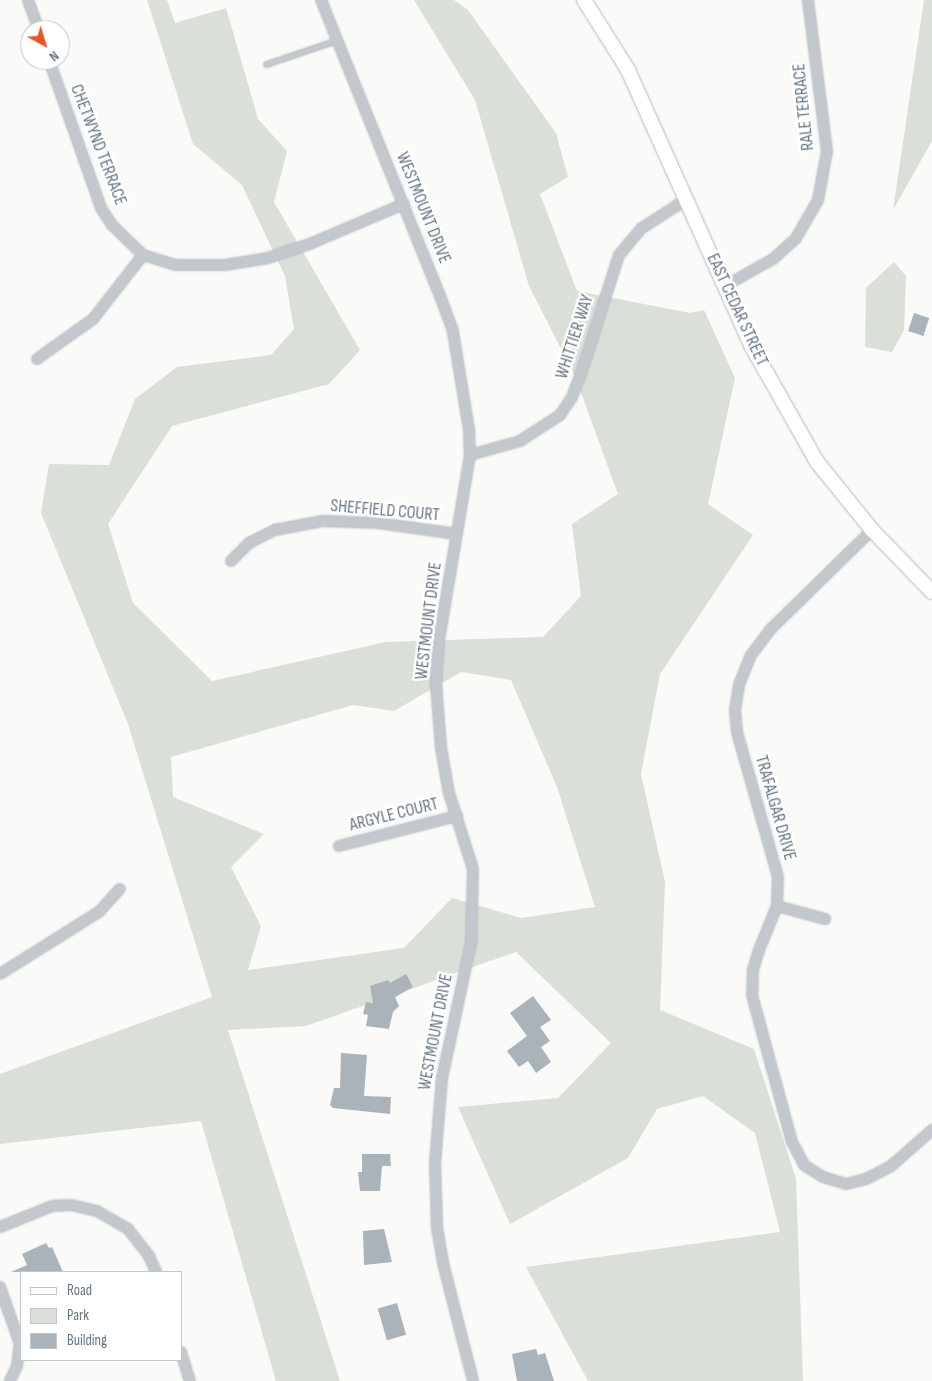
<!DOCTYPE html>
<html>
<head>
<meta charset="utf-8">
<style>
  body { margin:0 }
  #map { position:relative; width:932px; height:1381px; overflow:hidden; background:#fafaf8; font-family:"Sofia Sans Condensed",sans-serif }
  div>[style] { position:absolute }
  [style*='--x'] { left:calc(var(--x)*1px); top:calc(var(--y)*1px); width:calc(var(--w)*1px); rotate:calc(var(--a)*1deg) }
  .green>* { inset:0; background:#dadfd7 }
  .building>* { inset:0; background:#aab3b9; transform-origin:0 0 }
  .roads { filter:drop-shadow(0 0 1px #b3babf) drop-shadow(0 0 1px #b3babf) }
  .lane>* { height:5px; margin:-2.5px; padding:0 2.5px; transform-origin:2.5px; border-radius:2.5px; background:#c3c8cc }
  .street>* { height:10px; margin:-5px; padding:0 5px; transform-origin:5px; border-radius:5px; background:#c3c8cc }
  .secondary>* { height:14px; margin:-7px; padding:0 7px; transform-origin:7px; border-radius:7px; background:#fff }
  span { translate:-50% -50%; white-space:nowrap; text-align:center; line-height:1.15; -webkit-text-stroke:5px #fff; paint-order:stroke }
  .street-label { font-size:18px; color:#657683 }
  .legend { position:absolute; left:20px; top:1271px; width:162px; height:90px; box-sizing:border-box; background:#fff; border:1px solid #c1c8cd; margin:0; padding:6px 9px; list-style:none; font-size:15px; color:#657683 }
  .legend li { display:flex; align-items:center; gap:10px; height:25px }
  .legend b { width:25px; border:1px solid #c1c8cd }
  .north { position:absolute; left:20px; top:20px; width:50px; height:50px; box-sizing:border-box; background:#fff; border:1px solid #c1c8cd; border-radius:50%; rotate:141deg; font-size:14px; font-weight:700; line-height:20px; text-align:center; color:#657683 }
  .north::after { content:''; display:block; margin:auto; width:18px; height:22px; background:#e4572e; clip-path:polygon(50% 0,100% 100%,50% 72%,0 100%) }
</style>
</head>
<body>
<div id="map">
  <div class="green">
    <i style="clip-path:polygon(evenodd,147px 0,167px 0,175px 23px,226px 8px,258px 119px,287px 151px,274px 202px,360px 350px,329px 384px,172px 426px,108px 524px,133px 603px,212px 681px,386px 642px,543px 637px,581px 596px,572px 524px,618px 494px,574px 374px,529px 286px,475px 100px,414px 0,454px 0,468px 10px,556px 133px,568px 177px,540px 194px,577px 291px,690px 313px,704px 310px,735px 378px,708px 504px,753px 535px,660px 674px,641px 774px,665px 882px,660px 1010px,754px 1049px,796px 1179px,803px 1381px,588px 1381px,526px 1267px,780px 1232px,755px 1133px,703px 1096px,657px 1109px,628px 1158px,510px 1224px,458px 1107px,558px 1098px,611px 1043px,516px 952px,306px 1026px,228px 1030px,340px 1381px,276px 1381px,201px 1121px,0 1144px,0 1074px,212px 997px,128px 724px,41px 513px,49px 464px,109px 465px,135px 399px,177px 367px,271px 355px,294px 329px,285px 276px,242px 185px,193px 144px,147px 0,461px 672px,511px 680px,557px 787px,595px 907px,521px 918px,452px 898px,404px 948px,248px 970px,261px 926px,231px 867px,264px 834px,173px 797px,171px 757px,353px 705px,394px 711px,461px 672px)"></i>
    <i style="clip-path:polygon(924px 0,932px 0,932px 141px,893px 210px)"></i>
    <i style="clip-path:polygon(894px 262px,906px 276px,904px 330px,892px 352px,865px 347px,866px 288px)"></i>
  </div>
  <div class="building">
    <i style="left:914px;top:313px;width:16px;height:19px;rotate:18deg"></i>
    <i style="clip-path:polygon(406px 974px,413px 987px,395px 997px,399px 1006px,393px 1012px,389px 1029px,366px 1026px,368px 1015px,363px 1014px,366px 1002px,373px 1003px,370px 986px,388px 980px,390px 983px)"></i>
    <i style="clip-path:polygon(533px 996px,551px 1020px,540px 1027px,550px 1041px,541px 1047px,551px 1062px,536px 1073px,528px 1061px,519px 1067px,507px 1051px,527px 1036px,510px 1013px)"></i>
    <i style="clip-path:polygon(341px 1053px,367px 1055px,364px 1096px,391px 1097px,390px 1114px,333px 1108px,330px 1105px,334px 1088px,340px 1088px)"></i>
    <i style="clip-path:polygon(362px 1154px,390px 1154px,391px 1166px,382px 1166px,380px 1191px,360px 1191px,358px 1172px,362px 1172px)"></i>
    <i style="clip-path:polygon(384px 1229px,392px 1262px,364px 1265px,363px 1231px)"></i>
    <i style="clip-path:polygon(46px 1243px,49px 1248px,52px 1247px,63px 1272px,11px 1272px,27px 1265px,22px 1254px)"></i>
    <i style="left:397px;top:1303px;width:33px;height:20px;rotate:74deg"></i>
    <i style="clip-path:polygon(536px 1349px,538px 1355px,545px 1353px,554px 1381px,517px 1381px,512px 1354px)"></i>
  </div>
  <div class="roads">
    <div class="lane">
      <i style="--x:266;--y:64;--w:75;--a:-18.7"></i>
    </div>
    <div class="street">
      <i style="--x:28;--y:0;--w:32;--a:70"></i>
      <i style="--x:321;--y:0;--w:324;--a:68.1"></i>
      <i style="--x:442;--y:301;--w:33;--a:70"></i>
      <i style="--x:453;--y:332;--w:99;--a:80.7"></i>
      <i style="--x:469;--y:430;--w:25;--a:88"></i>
      <i style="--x:470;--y:455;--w:188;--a:99.5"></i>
      <i style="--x:439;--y:640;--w:44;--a:93.9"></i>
      <i style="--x:436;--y:684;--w:64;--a:85.5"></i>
      <i style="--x:441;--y:748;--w:46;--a:79.9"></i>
      <i style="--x:449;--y:793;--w:80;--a:72.5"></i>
      <i style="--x:473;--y:869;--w:74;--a:91.5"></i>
      <i style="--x:471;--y:943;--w:138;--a:102.1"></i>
      <i style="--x:442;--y:1078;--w:85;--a:94.7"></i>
      <i style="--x:435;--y:1163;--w:65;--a:88.2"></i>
      <i style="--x:437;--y:1228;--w:40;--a:80"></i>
      <i style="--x:444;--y:1267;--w:118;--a:75.7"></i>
      <i style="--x:49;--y:60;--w:157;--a:70.6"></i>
      <i style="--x:101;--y:208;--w:20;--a:57"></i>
      <i style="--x:112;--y:225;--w:43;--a:44.1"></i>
      <i style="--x:143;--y:255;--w:34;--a:17"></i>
      <i style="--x:176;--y:265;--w:49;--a:0"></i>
      <i style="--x:225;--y:265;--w:44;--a:-9.2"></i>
      <i style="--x:268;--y:258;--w:46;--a:-18.8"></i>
      <i style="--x:312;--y:243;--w:100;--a:-23"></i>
      <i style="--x:725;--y:286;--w:55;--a:-29.4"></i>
      <i style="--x:773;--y:259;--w:31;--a:-42"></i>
      <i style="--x:796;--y:238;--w:44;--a:-59.9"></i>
      <i style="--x:818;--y:200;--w:50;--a:-79.6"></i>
      <i style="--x:827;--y:151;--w:152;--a:-97.2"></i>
      <i style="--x:37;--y:359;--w:69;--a:-35.5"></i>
      <i style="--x:93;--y:319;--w:81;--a:-52"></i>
      <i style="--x:470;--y:455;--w:52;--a:-15.6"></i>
      <i style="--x:520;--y:441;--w:48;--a:-33"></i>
      <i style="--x:560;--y:415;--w:22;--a:-56"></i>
      <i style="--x:572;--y:397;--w:25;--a:-69"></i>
      <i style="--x:581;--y:374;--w:125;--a:-72.3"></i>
      <i style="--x:619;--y:255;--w:35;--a:-50"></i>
      <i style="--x:642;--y:228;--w:54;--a:-32.8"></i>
      <i style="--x:872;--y:530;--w:143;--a:135.6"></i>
      <i style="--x:770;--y:630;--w:31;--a:127"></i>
      <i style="--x:751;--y:655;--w:32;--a:112"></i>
      <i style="--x:739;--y:685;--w:24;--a:99"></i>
      <i style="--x:735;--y:709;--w:23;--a:85"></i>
      <i style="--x:737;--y:732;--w:151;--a:74.2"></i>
      <i style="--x:778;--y:877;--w:29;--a:92"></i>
      <i style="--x:777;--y:906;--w:48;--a:112.2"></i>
      <i style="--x:759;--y:950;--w:21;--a:107"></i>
      <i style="--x:753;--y:970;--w:25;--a:92"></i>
      <i style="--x:752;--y:995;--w:152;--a:74.8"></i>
      <i style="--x:792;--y:1142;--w:26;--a:62"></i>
      <i style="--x:804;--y:1165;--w:22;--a:32"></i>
      <i style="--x:823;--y:1177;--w:24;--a:17"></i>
      <i style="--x:846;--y:1184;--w:21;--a:-14"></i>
      <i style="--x:866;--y:1179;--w:28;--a:-27"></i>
      <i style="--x:891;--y:1166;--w:55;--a:-41.3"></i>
      <i style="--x:231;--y:561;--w:25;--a:-45"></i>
      <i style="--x:249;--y:543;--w:29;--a:-27"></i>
      <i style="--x:275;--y:530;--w:48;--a:-10.8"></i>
      <i style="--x:322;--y:521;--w:56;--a:2"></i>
      <i style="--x:378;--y:523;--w:80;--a:7.9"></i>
      <i style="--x:339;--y:846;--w:122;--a:-14.3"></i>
      <i style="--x:777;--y:906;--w:50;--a:15.2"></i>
      <i style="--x:0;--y:974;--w:117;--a:-32.1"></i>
      <i style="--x:99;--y:912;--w:31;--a:-48"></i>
      <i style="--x:0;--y:1227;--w:56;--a:-22"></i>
      <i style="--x:52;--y:1206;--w:19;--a:-3"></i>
      <i style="--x:71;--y:1205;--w:27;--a:13"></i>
      <i style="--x:97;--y:1211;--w:36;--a:30"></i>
      <i style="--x:128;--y:1229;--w:34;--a:52"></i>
      <i style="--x:149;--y:1256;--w:17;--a:66"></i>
      <i style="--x:0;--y:1287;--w:60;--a:70.7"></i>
      <i style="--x:20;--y:1344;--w:22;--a:98"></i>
      <i style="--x:17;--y:1366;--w:17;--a:115"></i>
      <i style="--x:181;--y:1352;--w:30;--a:73"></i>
    </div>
    <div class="secondary">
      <i style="--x:584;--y:0;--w:83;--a:57.8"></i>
      <i style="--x:628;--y:70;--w:303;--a:65.9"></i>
      <i style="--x:752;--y:347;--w:132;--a:60.5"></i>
      <i style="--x:817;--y:462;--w:87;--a:51"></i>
      <i style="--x:872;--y:530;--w:86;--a:45.9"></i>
    </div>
  </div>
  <div class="street-label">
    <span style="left:804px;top:107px;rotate:-96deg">RALE TERRACE</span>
    <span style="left:98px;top:145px;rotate:69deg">CHETWYND TERRACE</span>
    <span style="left:423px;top:208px;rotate:68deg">WESTMOUNT DRIVE</span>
    <span style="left:737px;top:310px;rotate:65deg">EAST CEDAR STREET</span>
    <span style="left:575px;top:337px;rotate:-72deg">WHITTIER WAY</span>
    <span style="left:385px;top:511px;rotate:5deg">SHEFFIELD COURT</span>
    <span style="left:429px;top:621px;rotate:-83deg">WESTMOUNT DRIVE</span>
    <span style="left:775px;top:808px;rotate:74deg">TRAFALGAR DRIVE</span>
    <span style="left:394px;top:815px;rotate:-14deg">ARGYLE COURT</span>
    <span style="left:436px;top:1032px;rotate:-79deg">WESTMOUNT DRIVE</span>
  </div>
  <ul class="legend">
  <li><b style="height:6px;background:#fff"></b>Road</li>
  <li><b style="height:14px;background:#dadfd7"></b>Park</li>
  <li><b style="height:14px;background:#aab3b9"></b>Building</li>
  </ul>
  <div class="north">N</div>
</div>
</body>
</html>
